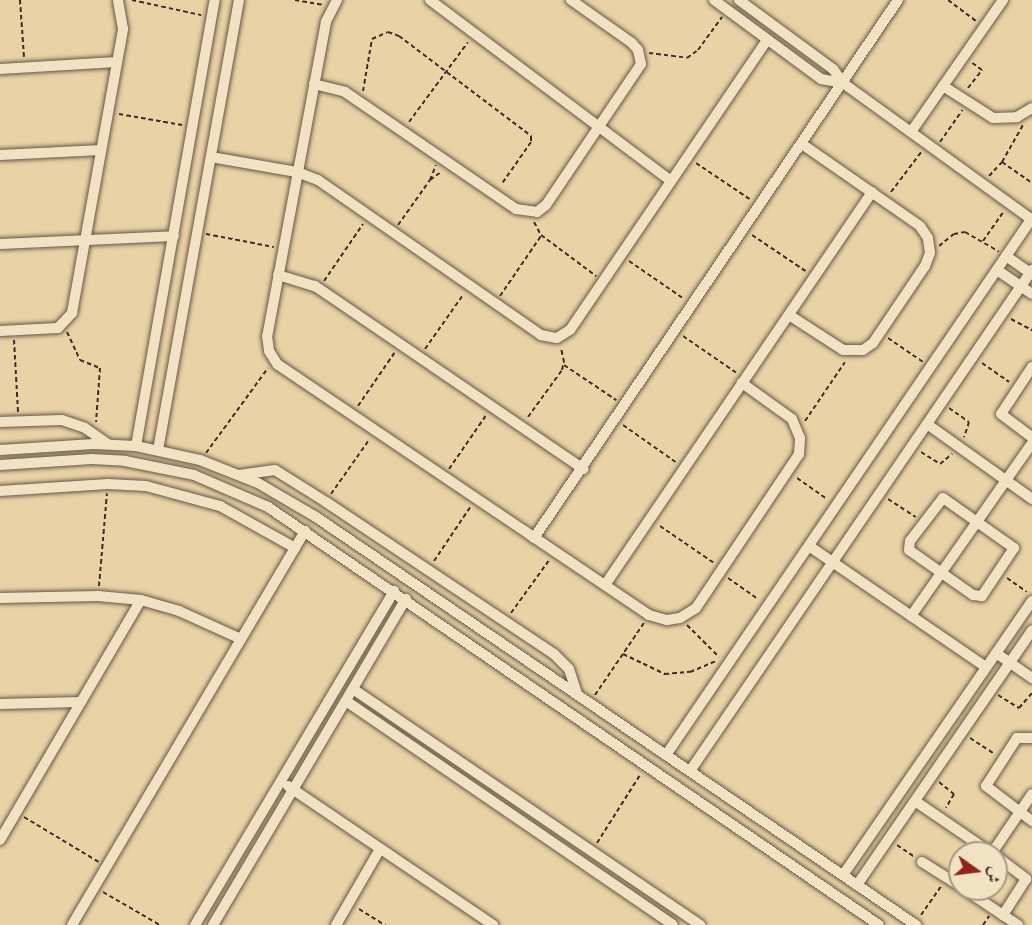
<!DOCTYPE html>
<html>
<head>
<meta charset="utf-8">
<style>
  body { margin:0 }
  #map { position:relative; width:1032px; height:925px; overflow:hidden; background:#e9d2a5; font-family:"IM FELL DW Pica",Amiri,serif }
  div>[style] { position:absolute }
  [style*='--x'] { left:calc(var(--x)*1px); top:calc(var(--y)*1px); width:calc(var(--w)*1px); rotate:calc(var(--a)*1deg) }
  .path>* { height:2px; margin-top:-1px; transform-origin:0; background:repeating-linear-gradient(90deg,#3b2c26 0 4.5px,transparent 0 7.5px) }
  .roads { filter:drop-shadow(0 0 2px #665646) drop-shadow(0 0 2px #665646) }
  .minor>* { height:10px; margin:-5px; padding:0 5px; transform-origin:5px; border-radius:5px; background:#f1e2c4 }
  span { translate:-50% -50%; white-space:nowrap; text-align:center; line-height:1.15; -webkit-text-stroke:6px #f1e2c4; paint-order:stroke }
  .north { position:absolute; left:948px; top:841px; width:60px; height:60px; box-sizing:border-box; background:#f1e2c4; border:2px solid #a89985; border-radius:50%; rotate:104deg; font-size:16px; font-weight:700; line-height:24px; text-align:center; color:#3b2c26 }
  .north::after { content:''; display:block; margin:auto; width:21px; height:27px; background:#8f2418; clip-path:polygon(50% 0,100% 100%,50% 72%,0 100%) }
</style>
</head>
<body>
<div id="map">
  <div class="path">
    <i style="--x:20;--y:0;--w:57;--a:86"></i>
    <i style="--x:132;--y:0;--w:71;--a:12.3"></i>
    <i style="--x:295;--y:0;--w:29;--a:10"></i>
    <i style="--x:948;--y:0;--w:36;--a:37"></i>
    <i style="--x:649;--y:53;--w:38;--a:7"></i>
    <i style="--x:687;--y:58;--w:14;--a:-36"></i>
    <i style="--x:698;--y:50;--w:41;--a:-54"></i>
    <i style="--x:968;--y:88;--w:23;--a:-52"></i>
    <i style="--x:982;--y:70;--w:14;--a:-144"></i>
    <i style="--x:363;--y:91;--w:53;--a:-80.2"></i>
    <i style="--x:372;--y:39;--w:17;--a:-24"></i>
    <i style="--x:388;--y:32;--w:12;--a:20"></i>
    <i style="--x:399;--y:36;--w:166;--a:37.1"></i>
    <i style="--x:531;--y:136;--w:6;--a:90"></i>
    <i style="--x:531;--y:142;--w:52;--a:124.9"></i>
    <i style="--x:119;--y:114;--w:64;--a:9.9"></i>
    <i style="--x:409;--y:122;--w:99;--a:-53.6"></i>
    <i style="--x:940;--y:142;--w:39;--a:-55"></i>
    <i style="--x:1002;--y:162;--w:43;--a:-60.4"></i>
    <i style="--x:696;--y:163;--w:66;--a:33.9"></i>
    <i style="--x:989;--y:176;--w:19;--a:-47"></i>
    <i style="--x:1002;--y:162;--w:37;--a:35"></i>
    <i style="--x:430;--y:180;--w:16;--a:-68"></i>
    <i style="--x:891;--y:192;--w:51;--a:-52.9"></i>
    <i style="--x:534;--y:222;--w:15;--a:62"></i>
    <i style="--x:541;--y:235;--w:69;--a:36.7"></i>
    <i style="--x:398;--y:225;--w:55;--a:-54.6"></i>
    <i style="--x:430;--y:180;--w:14;--a:-36"></i>
    <i style="--x:206;--y:234;--w:69;--a:10.8"></i>
    <i style="--x:752;--y:235;--w:66;--a:33.9"></i>
    <i style="--x:983;--y:241;--w:37;--a:-55"></i>
    <i style="--x:939;--y:246;--w:19;--a:-39"></i>
    <i style="--x:954;--y:234;--w:11;--a:-10"></i>
    <i style="--x:965;--y:232;--w:39;--a:30"></i>
    <i style="--x:629;--y:261;--w:67;--a:34.6"></i>
    <i style="--x:324;--y:281;--w:69;--a:-55.6"></i>
    <i style="--x:500;--y:296;--w:73;--a:-55.7"></i>
    <i style="--x:1011;--y:319;--w:24;--a:28"></i>
    <i style="--x:67;--y:332;--w:31;--a:65"></i>
    <i style="--x:80;--y:360;--w:22;--a:22"></i>
    <i style="--x:100;--y:368;--w:54;--a:94.2"></i>
    <i style="--x:683;--y:336;--w:67;--a:34.6"></i>
    <i style="--x:888;--y:338;--w:42;--a:34.4"></i>
    <i style="--x:14;--y:340;--w:72;--a:86.8"></i>
    <i style="--x:425;--y:349;--w:66;--a:-54.9"></i>
    <i style="--x:982;--y:363;--w:33;--a:35"></i>
    <i style="--x:564;--y:365;--w:63;--a:33.9"></i>
    <i style="--x:358;--y:406;--w:65;--a:-55.6"></i>
    <i style="--x:949;--y:408;--w:24;--a:35"></i>
    <i style="--x:969;--y:422;--w:16;--a:108"></i>
    <i style="--x:528;--y:417;--w:58;--a:-54.1"></i>
    <i style="--x:562;--y:370;--w:8;--a:-76"></i>
    <i style="--x:564;--y:362;--w:14;--a:-102"></i>
    <i style="--x:805;--y:421;--w:71;--a:-55.9"></i>
    <i style="--x:623;--y:425;--w:66;--a:35.1"></i>
    <i style="--x:921;--y:452;--w:22;--a:32"></i>
    <i style="--x:940;--y:464;--w:16;--a:-40"></i>
    <i style="--x:206;--y:453;--w:105;--a:-53.9"></i>
    <i style="--x:449;--y:469;--w:67;--a:-55.4"></i>
    <i style="--x:797;--y:478;--w:37;--a:35"></i>
    <i style="--x:331;--y:494;--w:66;--a:-54.9"></i>
    <i style="--x:888;--y:499;--w:33;--a:33"></i>
    <i style="--x:660;--y:526;--w:65;--a:34.4"></i>
    <i style="--x:434;--y:561;--w:66;--a:-56.1"></i>
    <i style="--x:728;--y:578;--w:37;--a:35"></i>
    <i style="--x:1007;--y:578;--w:24;--a:35"></i>
    <i style="--x:99;--y:586;--w:93;--a:-85.1"></i>
    <i style="--x:511;--y:613;--w:67;--a:-54.2"></i>
    <i style="--x:687;--y:625;--w:45;--a:45"></i>
    <i style="--x:623;--y:654;--w:47;--a:25.5"></i>
    <i style="--x:665;--y:674;--w:25;--a:-5"></i>
    <i style="--x:690;--y:672;--w:28;--a:-23"></i>
    <i style="--x:595;--y:695;--w:87;--a:-55.8"></i>
    <i style="--x:998;--y:695;--w:25;--a:32"></i>
    <i style="--x:1019;--y:708;--w:20;--a:-49"></i>
    <i style="--x:970;--y:738;--w:30;--a:33"></i>
    <i style="--x:939;--y:782;--w:19;--a:39"></i>
    <i style="--x:954;--y:794;--w:16;--a:120"></i>
    <i style="--x:24;--y:817;--w:87;--a:31"></i>
    <i style="--x:597;--y:843;--w:80;--a:-57.7"></i>
    <i style="--x:897;--y:845;--w:22;--a:34"></i>
    <i style="--x:103;--y:892;--w:66;--a:30.1"></i>
    <i style="--x:359;--y:909;--w:31;--a:32"></i>
    <i style="--x:921;--y:915;--w:37;--a:-55"></i>
    <i style="--x:983;--y:925;--w:11;--a:-56"></i>
  </div>
  <div class="roads">
    <div class="minor">
      <i style="--x:337;--y:0;--w:25;--a:117"></i>
      <i style="--x:326;--y:22;--w:319;--a:100.6"></i>
      <i style="--x:267;--y:336;--w:15;--a:82"></i>
      <i style="--x:269;--y:351;--w:15;--a:58"></i>
      <i style="--x:277;--y:364;--w:449;--a:34"></i>
      <i style="--x:649;--y:615;--w:19;--a:16"></i>
      <i style="--x:667;--y:620;--w:13;--a:-9"></i>
      <i style="--x:680;--y:618;--w:19;--a:-32"></i>
      <i style="--x:696;--y:608;--w:185;--a:-56.2"></i>
      <i style="--x:799;--y:454;--w:16;--a:-86"></i>
      <i style="--x:800;--y:438;--w:21;--a:-113"></i>
      <i style="--x:792;--y:419;--w:62;--a:-144.2"></i>
      <i style="--x:430;--y:0;--w:301;--a:36.9"></i>
      <i style="--x:714;--y:0;--w:133;--a:36.4"></i>
      <i style="--x:821;--y:79;--w:22;--a:10"></i>
      <i style="--x:739;--y:0;--w:117;--a:36.3"></i>
      <i style="--x:833;--y:69;--w:17;--a:54"></i>
      <i style="--x:843;--y:83;--w:232;--a:35.9"></i>
      <i style="--x:0;--y:69;--w:117;--a:-3.4"></i>
      <i style="--x:314;--y:84;--w:32;--a:14"></i>
      <i style="--x:345;--y:92;--w:207;--a:34.4"></i>
      <i style="--x:516;--y:209;--w:21;--a:8"></i>
      <i style="--x:537;--y:212;--w:11;--a:-38"></i>
      <i style="--x:546;--y:205;--w:170;--a:-56"></i>
      <i style="--x:641;--y:64;--w:14;--a:-102"></i>
      <i style="--x:638;--y:50;--w:9;--a:-131"></i>
      <i style="--x:632;--y:43;--w:75;--a:-144.8"></i>
      <i style="--x:943;--y:86;--w:59;--a:32.6"></i>
      <i style="--x:993;--y:118;--w:24;--a:-2"></i>
      <i style="--x:1017;--y:117;--w:17;--a:-31"></i>
      <i style="--x:911;--y:132;--w:161;--a:-55.1"></i>
      <i style="--x:0;--y:155;--w:101;--a:-2.8"></i>
      <i style="--x:211;--y:157;--w:87;--a:9.9"></i>
      <i style="--x:297;--y:172;--w:22;--a:21"></i>
      <i style="--x:318;--y:180;--w:272;--a:34.8"></i>
      <i style="--x:541;--y:335;--w:16;--a:11"></i>
      <i style="--x:557;--y:338;--w:15;--a:-32"></i>
      <i style="--x:570;--y:330;--w:351;--a:-55.8"></i>
      <i style="--x:0;--y:244;--w:174;--a:-2.6"></i>
      <i style="--x:1006;--y:256;--w:32;--a:35"></i>
      <i style="--x:997;--y:270;--w:42;--a:34.4"></i>
      <i style="--x:278;--y:275;--w:39;--a:17"></i>
      <i style="--x:315;--y:286;--w:325;--a:34.3"></i>
      <i style="--x:789;--y:315;--w:64;--a:32.9"></i>
      <i style="--x:843;--y:350;--w:20;--a:0"></i>
      <i style="--x:863;--y:350;--w:12;--a:-35"></i>
      <i style="--x:873;--y:343;--w:93;--a:-56"></i>
      <i style="--x:925;--y:266;--w:14;--a:-69"></i>
      <i style="--x:930;--y:253;--w:15;--a:-98"></i>
      <i style="--x:928;--y:238;--w:14;--a:-124"></i>
      <i style="--x:920;--y:226;--w:144;--a:-145.2"></i>
      <i style="--x:0;--y:331;--w:58;--a:-3"></i>
      <i style="--x:58;--y:328;--w:21;--a:-47"></i>
      <i style="--x:72;--y:313;--w:289;--a:-79.8"></i>
      <i style="--x:123;--y:29;--w:29;--a:-100"></i>
      <i style="--x:1032;--y:367;--w:56;--a:123.4"></i>
      <i style="--x:1001;--y:414;--w:39;--a:37"></i>
      <i style="--x:0;--y:422;--w:62;--a:-1.8"></i>
      <i style="--x:62;--y:420;--w:24;--a:19"></i>
      <i style="--x:85;--y:428;--w:28;--a:35"></i>
      <i style="--x:927;--y:424;--w:129;--a:35.5"></i>
      <i style="--x:136;--y:446;--w:453;--a:-80"></i>
      <i style="--x:0;--y:450;--w:94;--a:-3.7"></i>
      <i style="--x:94;--y:444;--w:42;--a:2.7"></i>
      <i style="--x:136;--y:446;--w:66;--a:12.3"></i>
      <i style="--x:200;--y:460;--w:62;--a:21.6"></i>
      <i style="--x:258;--y:483;--w:67;--a:30.4"></i>
      <i style="--x:316;--y:517;--w:726;--a:34.22"></i>
      <i style="--x:158;--y:450;--w:457;--a:-79.8"></i>
      <i style="--x:0;--y:465;--w:92;--a:-3.7"></i>
      <i style="--x:92;--y:459;--w:33;--a:3"></i>
      <i style="--x:125;--y:461;--w:70;--a:11.5"></i>
      <i style="--x:194;--y:475;--w:81;--a:23.4"></i>
      <i style="--x:268;--y:507;--w:740;--a:34.38"></i>
      <i style="--x:239;--y:475;--w:36;--a:-8"></i>
      <i style="--x:275;--y:470;--w:60;--a:32.1"></i>
      <i style="--x:326;--y:502;--w:274;--a:33.7"></i>
      <i style="--x:554;--y:654;--w:21;--a:45"></i>
      <i style="--x:569;--y:669;--w:26;--a:72"></i>
      <i style="--x:0;--y:491;--w:108;--a:-3.7"></i>
      <i style="--x:108;--y:484;--w:38;--a:3"></i>
      <i style="--x:146;--y:486;--w:77;--a:15.1"></i>
      <i style="--x:220;--y:506;--w:86;--a:29.2"></i>
      <i style="--x:943;--y:498;--w:87;--a:35.2"></i>
      <i style="--x:1014;--y:548;--w:58;--a:123.7"></i>
      <i style="--x:982;--y:596;--w:9;--a:-174"></i>
      <i style="--x:973;--y:595;--w:78;--a:-144.9"></i>
      <i style="--x:909;--y:550;--w:9;--a:-84"></i>
      <i style="--x:910;--y:541;--w:54;--a:-52.5"></i>
      <i style="--x:534;--y:538;--w:650;--a:-55.92"></i>
      <i style="--x:809;--y:546;--w:214;--a:34.4"></i>
      <i style="--x:605;--y:585;--w:475;--a:-55.8"></i>
      <i style="--x:0;--y:598;--w:98;--a:-1.2"></i>
      <i style="--x:98;--y:596;--w:43;--a:5.3"></i>
      <i style="--x:141;--y:600;--w:40;--a:16"></i>
      <i style="--x:179;--y:611;--w:68;--a:24.3"></i>
      <i style="--x:911;--y:616;--w:211;--a:-55"></i>
      <i style="--x:996;--y:653;--w:44;--a:34.8"></i>
      <i style="--x:353;--y:689;--w:420;--a:34.2"></i>
      <i style="--x:346;--y:701;--w:396;--a:34.4"></i>
      <i style="--x:0;--y:704;--w:81;--a:-1.4"></i>
      <i style="--x:1032;--y:738;--w:15;--a:180"></i>
      <i style="--x:1017;--y:738;--w:57;--a:122.9"></i>
      <i style="--x:986;--y:786;--w:58;--a:37.3"></i>
      <i style="--x:666;--y:755;--w:650;--a:-55.72"></i>
      <i style="--x:690;--y:771;--w:607;--a:-55.68"></i>
      <i style="--x:288;--y:786;--w:248;--a:34.1"></i>
      <i style="--x:915;--y:801;--w:92;--a:34.4"></i>
      <i style="--x:0;--y:840;--w:278;--a:-59.6"></i>
      <i style="--x:992;--y:853;--w:71;--a:-55.9"></i>
      <i style="--x:996;--y:856;--w:38;--a:37"></i>
      <i style="--x:1026;--y:879;--w:43;--a:122.6"></i>
      <i style="--x:922;--y:862;--w:45;--a:32.3"></i>
      <i style="--x:843;--y:875;--w:333;--a:-55.4"></i>
      <i style="--x:857;--y:885;--w:309;--a:-55.5"></i>
      <i style="--x:964;--y:889;--w:65;--a:33.7"></i>
      <i style="--x:72;--y:925;--w:458;--a:-59.4"></i>
      <i style="--x:195;--y:925;--w:389;--a:-59.2"></i>
      <i style="--x:213;--y:925;--w:379;--a:-59.4"></i>
      <i style="--x:336;--y:925;--w:88;--a:-59.9"></i>
    </div>
  </div>
  <div class="north">ش</div>
</div>
</body>
</html>
